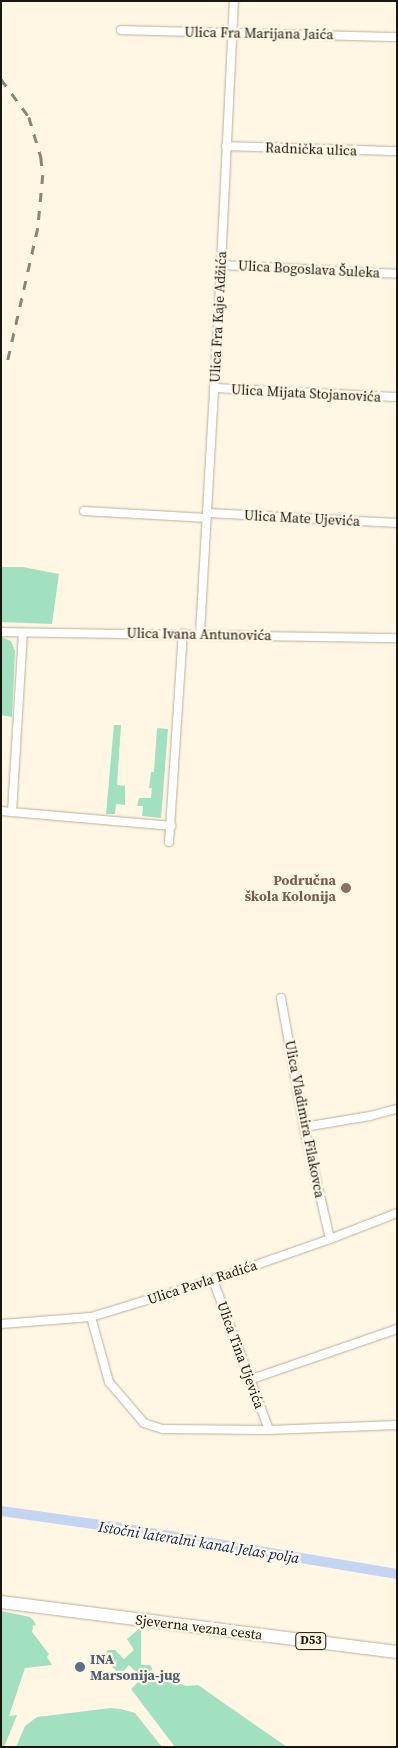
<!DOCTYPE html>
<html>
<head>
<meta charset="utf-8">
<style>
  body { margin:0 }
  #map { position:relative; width:398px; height:1748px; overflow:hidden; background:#fff7e4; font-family:"Source Serif 4",serif }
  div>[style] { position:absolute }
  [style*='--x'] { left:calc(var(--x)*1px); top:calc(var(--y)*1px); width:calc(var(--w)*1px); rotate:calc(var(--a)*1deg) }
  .green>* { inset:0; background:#a1e1c0 }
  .canal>* { height:10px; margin:-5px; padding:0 5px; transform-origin:5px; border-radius:5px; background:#c4d5f3 }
  .roads { filter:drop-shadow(0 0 1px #bab09b) drop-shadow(0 0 1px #bab09b) }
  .minor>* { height:8px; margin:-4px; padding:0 4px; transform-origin:4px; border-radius:4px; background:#fff }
  .primary>* { height:12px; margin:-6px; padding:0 6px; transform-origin:6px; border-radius:6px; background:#fff }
  .rail>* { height:2.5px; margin-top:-1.25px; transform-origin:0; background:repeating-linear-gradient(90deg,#8c8679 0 9px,transparent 0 18px) }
  .dots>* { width:14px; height:14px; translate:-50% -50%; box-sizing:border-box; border:2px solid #fff7e4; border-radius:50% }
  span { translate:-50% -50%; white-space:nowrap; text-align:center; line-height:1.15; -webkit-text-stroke:4.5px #fff7e4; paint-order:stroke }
  .shield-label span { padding:1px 4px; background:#fff7e4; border:1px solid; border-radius:4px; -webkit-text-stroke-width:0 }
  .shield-label { font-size:12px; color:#1a170f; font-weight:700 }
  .street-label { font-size:14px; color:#1a170f }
  .education-label { font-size:14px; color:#785e54; font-weight:700 }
  .right { translate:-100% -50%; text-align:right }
  .service-label { font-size:14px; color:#4e5e75; font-weight:700 }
  .left { translate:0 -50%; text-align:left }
  .water-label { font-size:15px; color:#042763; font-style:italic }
  .frame { position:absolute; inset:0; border:2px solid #1a170f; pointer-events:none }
</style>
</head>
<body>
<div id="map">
  <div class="green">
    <i style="clip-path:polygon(1px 567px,23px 567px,59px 574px,52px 624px,1px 622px)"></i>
    <i style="clip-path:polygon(1px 637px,11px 641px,15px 651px,12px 717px,1px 715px)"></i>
    <i style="clip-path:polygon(114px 725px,121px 725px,117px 785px,125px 786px,125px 805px,116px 804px,115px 814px,106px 814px)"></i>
    <i style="clip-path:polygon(157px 728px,168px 729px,161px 818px,142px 816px,143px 806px,137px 806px,139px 798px,151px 798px,152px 788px,149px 788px,151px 772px,154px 772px)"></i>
    <i style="clip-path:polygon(1px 1611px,30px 1617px,34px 1621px,36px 1626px,33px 1625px,32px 1632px,49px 1654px,47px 1657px,52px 1665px,25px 1668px,9px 1716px,17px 1715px,4px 1747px,1px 1747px)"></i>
    <i style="clip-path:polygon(141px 1627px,141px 1665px,150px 1665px,155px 1674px,186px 1686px,198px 1685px,287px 1747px,175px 1747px,131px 1689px,142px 1678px,129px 1665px,120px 1675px,108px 1662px,105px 1665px,100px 1660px,108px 1650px,115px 1650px,124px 1659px,134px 1650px,127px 1639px)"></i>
    <i style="clip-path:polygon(111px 1708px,121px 1709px,135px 1713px,162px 1747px,16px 1747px,25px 1726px,37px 1717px)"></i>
  </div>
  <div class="canal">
    <i style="--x:1;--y:1511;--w:122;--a:8"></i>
    <i style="--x:122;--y:1528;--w:279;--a:9.5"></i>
  </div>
  <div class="roads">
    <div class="minor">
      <i style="--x:121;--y:30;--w:276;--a:1.5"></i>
      <i style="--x:226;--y:146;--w:171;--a:1.7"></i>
      <i style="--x:221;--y:265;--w:176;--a:2.9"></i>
      <i style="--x:214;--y:388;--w:183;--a:2.8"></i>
      <i style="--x:84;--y:511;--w:123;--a:3.3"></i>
      <i style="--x:208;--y:513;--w:189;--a:3"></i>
      <i style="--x:1;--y:632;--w:396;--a:0.9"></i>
      <i style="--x:200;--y:633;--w:369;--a:-86.7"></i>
      <i style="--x:221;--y:265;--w:264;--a:-87.2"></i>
      <i style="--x:1;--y:811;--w:171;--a:5"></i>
      <i style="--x:12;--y:812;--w:179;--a:-86.5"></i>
      <i style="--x:169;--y:842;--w:209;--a:-86.2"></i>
      <i style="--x:281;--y:998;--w:131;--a:79.9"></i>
      <i style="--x:304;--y:1127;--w:115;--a:76.9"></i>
      <i style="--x:304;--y:1127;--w:67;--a:-9.5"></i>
      <i style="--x:370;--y:1116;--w:28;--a:-15"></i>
      <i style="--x:213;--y:1280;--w:160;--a:69.5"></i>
      <i style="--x:91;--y:1317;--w:67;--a:74.5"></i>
      <i style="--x:109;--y:1382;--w:54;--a:49.5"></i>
      <i style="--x:144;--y:1423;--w:20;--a:18"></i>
      <i style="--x:163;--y:1429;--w:106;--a:0.5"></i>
      <i style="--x:269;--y:1430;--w:128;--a:-2.2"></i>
      <i style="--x:1;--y:1324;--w:90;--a:-4.4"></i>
      <i style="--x:91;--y:1317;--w:127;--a:-16.9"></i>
      <i style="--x:213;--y:1280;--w:124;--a:-19.3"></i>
      <i style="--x:330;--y:1239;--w:72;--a:-21.2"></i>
      <i style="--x:249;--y:1380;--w:157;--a:-19"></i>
    </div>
    <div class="primary">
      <i style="--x:1;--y:1602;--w:399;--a:7.2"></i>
    </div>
  </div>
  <div class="rail">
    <i style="--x:1;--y:79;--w:47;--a:53.6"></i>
    <i style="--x:29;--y:117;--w:42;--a:73.3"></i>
    <i style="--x:41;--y:157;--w:18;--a:84"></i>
    <i style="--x:43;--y:175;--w:53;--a:95.4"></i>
    <i style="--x:38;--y:228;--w:139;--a:102.8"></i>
  </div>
  <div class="dots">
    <i style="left:346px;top:888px;background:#8d6e63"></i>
    <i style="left:80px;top:1667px;background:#5c6f8a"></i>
  </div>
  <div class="shield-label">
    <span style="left:311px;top:1641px">D53</span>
  </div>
  <div class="street-label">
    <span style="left:259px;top:33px;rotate:1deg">Ulica Fra Marijana Jaića</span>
    <span style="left:311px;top:149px;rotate:2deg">Radnička ulica</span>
    <span style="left:309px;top:269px;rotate:3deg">Ulica Bogoslava Šuleka</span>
    <span style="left:218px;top:317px;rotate:-87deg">Ulica Fra Kaje Adžića</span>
    <span style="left:306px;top:393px;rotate:3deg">Ulica Mijata Stojanovića</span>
    <span style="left:302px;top:518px;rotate:3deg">Ulica Mate Ujevića</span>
    <span style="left:199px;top:634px;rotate:1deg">Ulica Ivana Antunovića</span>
    <span style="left:305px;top:1119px;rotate:79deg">Ulica Vladimira Filakovca</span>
    <span style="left:202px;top:1282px;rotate:-18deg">Ulica Pavla Radića</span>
    <span style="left:241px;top:1355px;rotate:70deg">Ulica Tina Ujevića</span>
    <span style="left:199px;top:1627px;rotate:7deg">Sjeverna vezna cesta</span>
  </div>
  <div class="education-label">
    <span class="right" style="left:336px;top:888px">Područna<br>škola Kolonija</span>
  </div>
  <div class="service-label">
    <span class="left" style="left:90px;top:1667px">INA<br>Marsonija-jug</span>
  </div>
  <div class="water-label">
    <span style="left:199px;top:1542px;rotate:9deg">Istočni lateralni kanal Jelas polja</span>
  </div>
  <div class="frame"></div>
</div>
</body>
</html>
